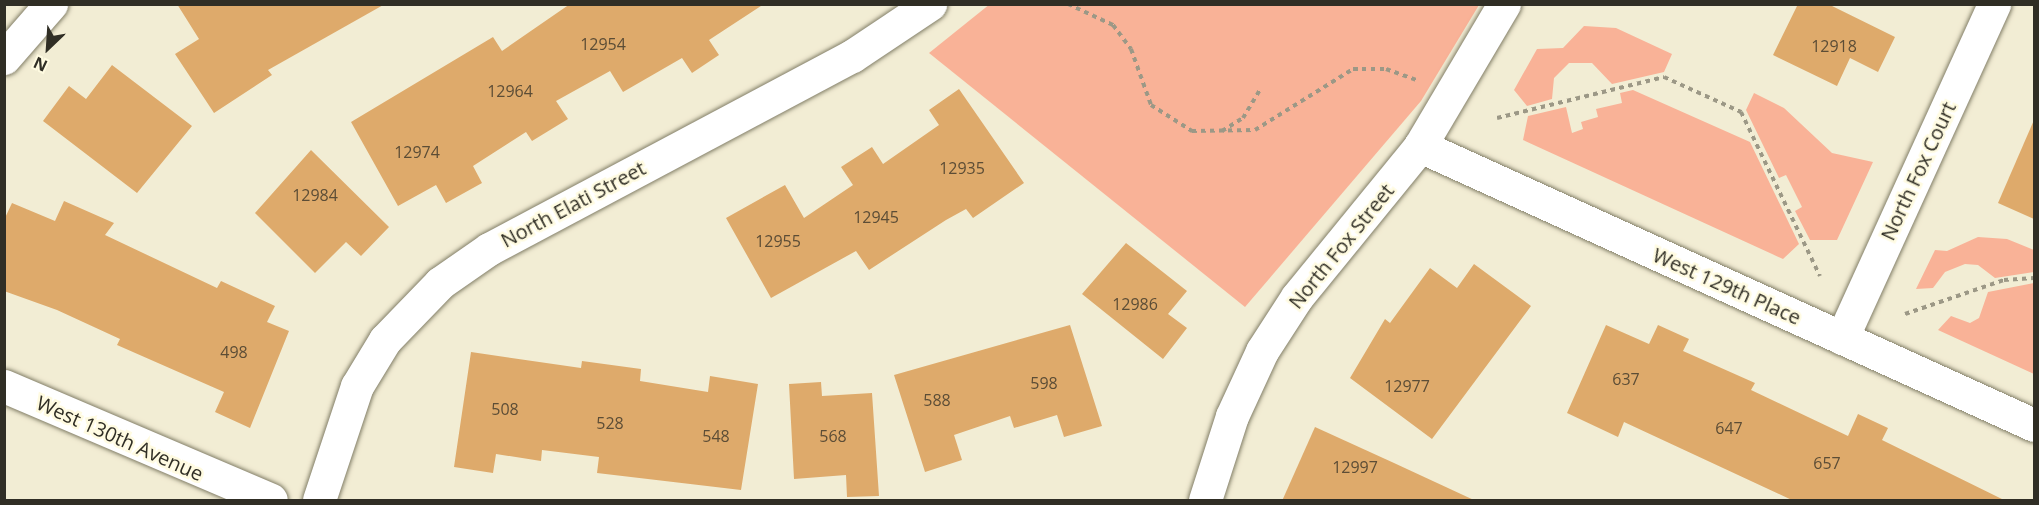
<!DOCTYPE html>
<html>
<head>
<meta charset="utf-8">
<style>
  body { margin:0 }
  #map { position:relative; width:2039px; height:505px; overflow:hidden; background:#f2edd4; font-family:"Open Sans",sans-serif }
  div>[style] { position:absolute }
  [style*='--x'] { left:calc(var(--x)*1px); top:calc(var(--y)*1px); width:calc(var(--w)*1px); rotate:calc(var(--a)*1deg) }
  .green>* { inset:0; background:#f9b297 }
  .building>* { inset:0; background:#deaa6b }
  .path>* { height:4px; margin-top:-2px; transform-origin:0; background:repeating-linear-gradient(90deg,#9c9886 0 4.5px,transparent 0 9px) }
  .roads { filter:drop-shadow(0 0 2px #827e67) drop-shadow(0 0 2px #827e67) }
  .street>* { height:33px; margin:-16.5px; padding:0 16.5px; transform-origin:16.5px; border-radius:16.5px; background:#fff }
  span { translate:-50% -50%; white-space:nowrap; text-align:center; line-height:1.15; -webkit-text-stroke:5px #fffbe1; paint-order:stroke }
  .number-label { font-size:16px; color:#5c4d36 }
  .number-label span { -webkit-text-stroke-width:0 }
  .street-label { font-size:20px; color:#302e25 }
  .frame { position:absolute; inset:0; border:6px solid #302e25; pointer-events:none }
  .north { position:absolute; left:18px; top:18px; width:60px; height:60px; -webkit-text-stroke:4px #fffbe1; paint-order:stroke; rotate:205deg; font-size:16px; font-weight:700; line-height:24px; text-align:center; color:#302e25 }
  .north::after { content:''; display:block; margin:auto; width:21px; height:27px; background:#302e25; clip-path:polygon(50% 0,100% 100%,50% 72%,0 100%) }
</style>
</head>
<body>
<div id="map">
  <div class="green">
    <i style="clip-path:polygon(990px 4px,1479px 4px,1479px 5px,1421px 101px,1245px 307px,929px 53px)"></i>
    <i style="clip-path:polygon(1584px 26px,1616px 28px,1672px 54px,1664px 72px,1612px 84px,1592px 63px,1569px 63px,1554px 78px,1552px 99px,1527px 106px,1514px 90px,1537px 49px,1563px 48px)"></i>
    <i style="clip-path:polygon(1633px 90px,1750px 142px,1799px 244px,1783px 259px,1523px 140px,1528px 116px,1566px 107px,1572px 133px,1583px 129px,1581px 122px,1598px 117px,1596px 109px,1622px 103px,1620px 93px)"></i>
    <i style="clip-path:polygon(1754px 93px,1784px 108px,1832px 153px,1873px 162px,1837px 240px,1810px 240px,1795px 211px,1802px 207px,1786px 175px,1779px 178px,1746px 110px)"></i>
    <i style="clip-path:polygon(1978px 237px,2007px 239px,2034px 250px,2034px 272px,1995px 278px,1978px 265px,1965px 264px,1945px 272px,1933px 288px,1916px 289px,1935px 250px,1947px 251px)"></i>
    <i style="clip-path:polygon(2034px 283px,2034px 374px,1938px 330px,1951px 316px,1970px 323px,1979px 318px,1988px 292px)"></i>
  </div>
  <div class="building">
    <i style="clip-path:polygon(177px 4px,385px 4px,268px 70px,272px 75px,214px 113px,175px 54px,199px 39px)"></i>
    <i style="clip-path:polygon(570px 4px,764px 4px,709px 40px,719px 55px,692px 73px,682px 58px,623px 92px,610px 71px,556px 101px,568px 119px,532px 141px,526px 132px,473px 166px,482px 183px,446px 203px,436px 185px,398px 206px,351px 122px,493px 37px,502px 51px)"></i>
    <i style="clip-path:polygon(1798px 4px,1828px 4px,1895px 37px,1878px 72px,1850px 58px,1837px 86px,1773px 55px)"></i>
    <i style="clip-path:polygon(112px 65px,192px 126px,137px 193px,43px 121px,69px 86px,86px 99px)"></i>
    <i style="clip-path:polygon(959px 89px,1024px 183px,973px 218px,966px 209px,946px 220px,869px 270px,856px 251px,771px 298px,726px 218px,785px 185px,804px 218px,853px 185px,841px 167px,872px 147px,883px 164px,939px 125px,929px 110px)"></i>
    <i style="clip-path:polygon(2034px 120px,2034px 219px,1998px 203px)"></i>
    <i style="clip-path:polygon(311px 150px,389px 227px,361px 256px,346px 242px,315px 273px,255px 213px)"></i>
    <i style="clip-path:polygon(64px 201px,114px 223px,105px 235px,217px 288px,221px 281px,275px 306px,267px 322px,289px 331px,250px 428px,215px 412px,224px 392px,117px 345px,120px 339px,57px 310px,4px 291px,4px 220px,12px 203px,55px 221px)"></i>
    <i style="clip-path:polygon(1126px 243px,1187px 291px,1168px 314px,1187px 328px,1163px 359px,1082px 294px)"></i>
    <i style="clip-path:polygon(1474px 264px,1531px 306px,1432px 439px,1350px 378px,1385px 319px,1390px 323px,1430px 268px,1457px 288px)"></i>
    <i style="clip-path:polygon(1070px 325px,1102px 426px,1064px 437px,1057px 415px,1014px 428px,1010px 416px,954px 435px,962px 460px,925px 472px,894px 375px)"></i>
    <i style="clip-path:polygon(1606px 325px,1649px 344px,1658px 325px,1689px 339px,1683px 351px,1755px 383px,1751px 390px,1848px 436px,1858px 414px,1888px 428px,1882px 440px,2006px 501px,1794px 501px,1624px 422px,1618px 437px,1567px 413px)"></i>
    <i style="clip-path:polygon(471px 352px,581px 368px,582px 361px,641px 369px,640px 381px,708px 392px,710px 376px,758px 384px,741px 490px,597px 473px,599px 457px,542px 450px,541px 461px,496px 454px,493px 473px,454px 467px)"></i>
    <i style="clip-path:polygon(821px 382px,822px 396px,872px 393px,879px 496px,847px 497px,846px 475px,794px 479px,789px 384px)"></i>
    <i style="clip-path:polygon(1315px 427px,1394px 463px,1476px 501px,1282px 501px)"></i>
  </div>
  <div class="path">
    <i style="--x:1068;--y:4;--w:50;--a:25"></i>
    <i style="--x:1113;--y:25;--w:30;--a:53"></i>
    <i style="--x:1131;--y:49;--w:59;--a:70.3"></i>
    <i style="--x:1151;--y:105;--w:49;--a:32.4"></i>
    <i style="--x:1192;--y:131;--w:63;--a:-0.9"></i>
    <i style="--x:1255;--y:130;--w:115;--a:-31.9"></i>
    <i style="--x:1353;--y:69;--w:33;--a:0"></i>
    <i style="--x:1386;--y:69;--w:32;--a:20"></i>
    <i style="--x:1497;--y:118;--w:172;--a:-13.8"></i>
    <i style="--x:1664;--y:77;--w:85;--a:24.4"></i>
    <i style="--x:1741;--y:112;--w:182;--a:64.3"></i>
    <i style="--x:1222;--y:131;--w:25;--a:-32"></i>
    <i style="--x:1243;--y:118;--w:35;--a:-59"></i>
    <i style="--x:1905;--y:314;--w:105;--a:-19"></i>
    <i style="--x:2004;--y:280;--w:30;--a:-4"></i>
  </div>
  <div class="roads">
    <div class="street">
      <i style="--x:4;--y:58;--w:72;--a:-49"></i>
      <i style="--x:1420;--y:146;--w:674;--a:24.44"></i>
      <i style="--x:1842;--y:338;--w:367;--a:-65.5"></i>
      <i style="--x:4;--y:386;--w:290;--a:23.1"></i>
      <i style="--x:319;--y:500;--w:120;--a:-71.6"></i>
      <i style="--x:357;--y:386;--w:54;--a:-58.7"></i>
      <i style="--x:385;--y:340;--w:79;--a:-46"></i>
      <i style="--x:440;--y:283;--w:60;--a:-34.8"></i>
      <i style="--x:489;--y:249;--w:411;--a:-28"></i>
      <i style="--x:852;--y:56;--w:94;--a:-33.7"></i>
      <i style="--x:1205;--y:500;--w:88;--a:-72.2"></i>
      <i style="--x:1232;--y:416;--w:72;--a:-65.2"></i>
      <i style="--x:1262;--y:351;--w:64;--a:-57.1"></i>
      <i style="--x:1297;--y:297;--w:195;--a:-50.8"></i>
      <i style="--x:1420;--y:146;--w:165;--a:-59.4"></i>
    </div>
  </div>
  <div class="number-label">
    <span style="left:603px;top:44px">12954</span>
    <span style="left:1834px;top:46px">12918</span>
    <span style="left:510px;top:91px">12964</span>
    <span style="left:417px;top:152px">12974</span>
    <span style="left:962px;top:168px">12935</span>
    <span style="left:315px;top:195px">12984</span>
    <span style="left:876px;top:217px">12945</span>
    <span style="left:778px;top:241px">12955</span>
    <span style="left:1135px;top:304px">12986</span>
    <span style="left:234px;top:352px">498</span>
    <span style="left:1626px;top:379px">637</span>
    <span style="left:1044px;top:383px">598</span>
    <span style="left:1407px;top:386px">12977</span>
    <span style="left:937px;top:400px">588</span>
    <span style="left:505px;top:409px">508</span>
    <span style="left:610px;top:423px">528</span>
    <span style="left:1729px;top:428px">647</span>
    <span style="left:716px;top:436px">548</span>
    <span style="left:833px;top:436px">568</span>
    <span style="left:1827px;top:463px">657</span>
    <span style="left:1355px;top:467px">12997</span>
  </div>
  <div class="street-label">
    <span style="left:1918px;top:171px;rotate:-65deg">North Fox Court</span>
    <span style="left:573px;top:204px;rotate:-28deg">North Elati Street</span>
    <span style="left:1341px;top:246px;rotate:-51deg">North Fox Street</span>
    <span style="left:1727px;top:286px;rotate:24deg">West 129th Place</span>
    <span style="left:120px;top:438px;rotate:24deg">West 130th Avenue</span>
  </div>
  <div class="frame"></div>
  <div class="north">N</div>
</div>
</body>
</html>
